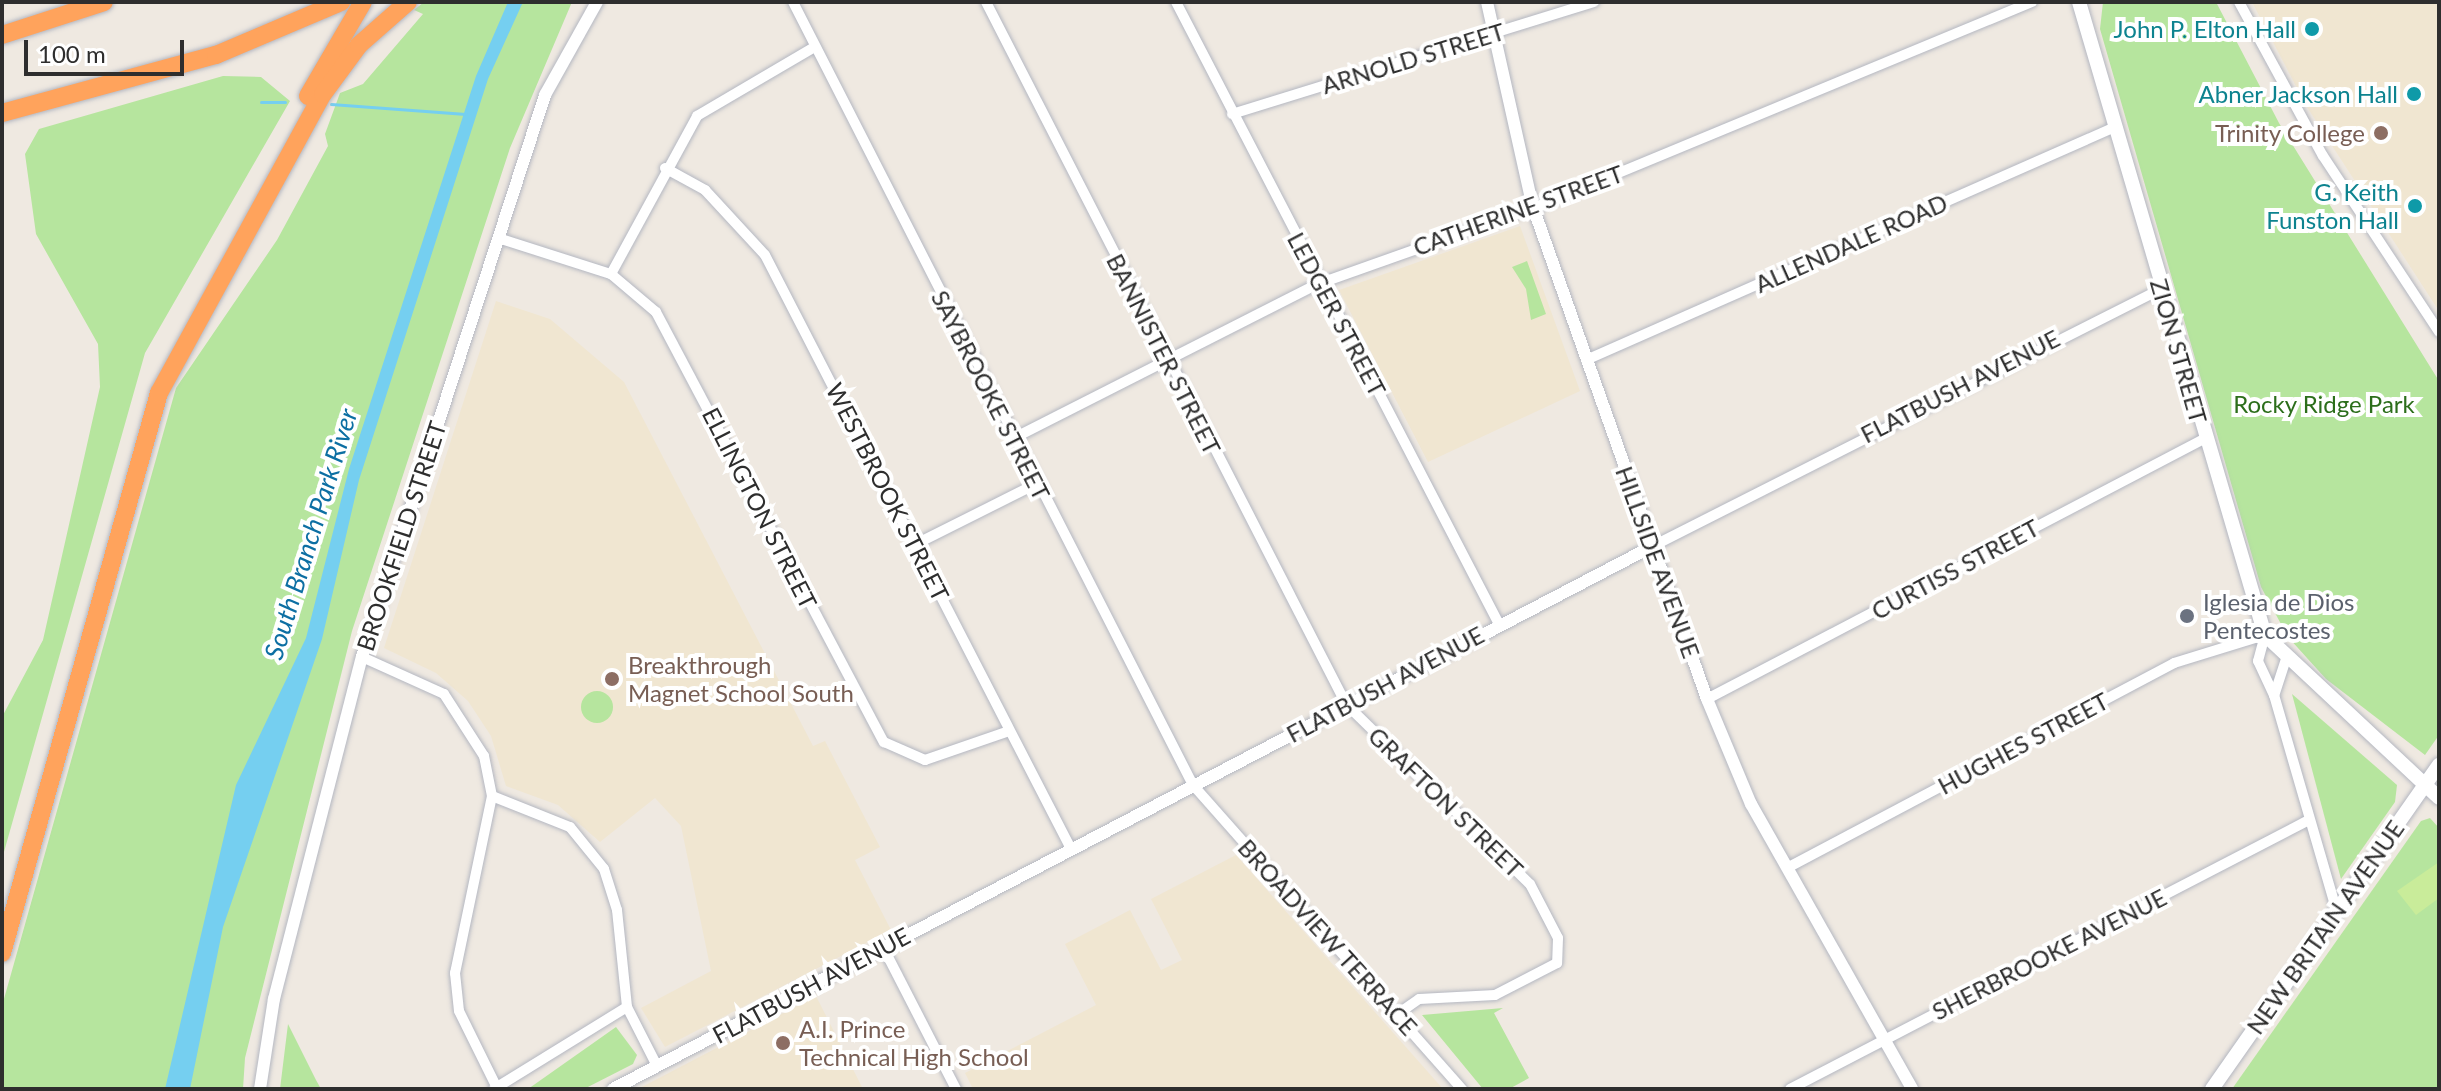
<!DOCTYPE html>
<html>
<head>
<meta charset="utf-8">
<style>
  body { margin:0 }
  #map { position:relative; width:2441px; height:1091px; overflow:hidden; background:#efe9e1; font-family:Lato,sans-serif }
  div>[style] { position:absolute }
  [style*='--x'] { left:calc(var(--x)*1px); top:calc(var(--y)*1px); width:calc(var(--w)*1px); rotate:calc(var(--a)*1deg) }
  .education>* { inset:0; background:#f0e6d1 }
  .green>* { inset:0; background:#b6e59e }
  .round { border-radius:50% }
  .pitch>* { inset:0; background:#c9ec9a }
  .water>* { inset:0; background:#75cff0 }
  .stream>* { height:3px; margin:-1.5px; padding:0 1.5px; transform-origin:1.5px; border-radius:1.5px; background:#75cff0 }
  .roads { filter:drop-shadow(0 0 2px #b4b7c1) drop-shadow(0 0 2px #b4b7c1) }
  .minor>* { height:10px; margin:-5px; padding:0 5px; transform-origin:5px; border-radius:5px; background:#fff }
  .tertiary>* { height:12px; margin:-6px; padding:0 6px; transform-origin:6px; border-radius:6px; background:#fff }
  .secondary>* { height:14px; margin:-7px; padding:0 7px; transform-origin:7px; border-radius:7px; background:#fff }
  .motorway>* { height:18px; margin:-9px; padding:0 9px; transform-origin:9px; border-radius:9px; background:#ffa35c }
  .dots>* { width:22px; height:22px; translate:-50% -50%; box-sizing:border-box; border:4px solid #fff; border-radius:50% }
  span { translate:-50% -50%; white-space:nowrap; text-align:center; line-height:1.15; -webkit-text-stroke:8px #fff; paint-order:stroke }
  .culture-label { font-size:24px; color:#0d838f }
  .right { translate:-100% -50%; text-align:right }
  .street-label { font-size:24px; color:#2e2e2e }
  .education-label { font-size:24px; color:#785e54 }
  .left { translate:0 -50%; text-align:left }
  .park-label { font-size:24px; color:#2c6e1b }
  .worship-label { font-size:24px; color:#5b616d }
  .water-label { font-size:26px; color:#0d6fa3; font-style:italic }
  .frame { position:absolute; inset:0; border:4px solid #2e2e2e; pointer-events:none }
  .scale { position:absolute; left:24px; top:40px; width:160px; height:36px; box-sizing:border-box; border:4px solid #2e2e2e; border-top:0; padding-left:10px; font-size:24px; line-height:28px; white-space:nowrap; color:#2e2e2e; -webkit-text-stroke:6px #fff; paint-order:stroke }
</style>
</head>
<body>
<div id="map">
  <div class="education">
    <i style="clip-path:polygon(2252px 2px,2439px 2px,2439px 311px,2307px 107px)"></i>
    <i style="clip-path:polygon(1520px 226px,1580px 391px,1428px 462px,1339px 290px)"></i>
    <i style="clip-path:polygon(496px 301px,550px 319px,624px 382px,813px 746px,825px 741px,880px 847px,855px 860px,891px 930px,665px 1047px,641px 1008px,711px 971px,681px 826px,655px 798px,600px 842px,558px 805px,506px 786px,491px 736px,468px 701px,436px 673px,384px 648px)"></i>
    <i style="clip-path:polygon(1236px 855px,1443px 1089px,973px 1089px,965px 1073px,1096px 1005px,1065px 944px,1130px 910px,1161px 970px,1182px 960px,1151px 899px)"></i>
    <i style="clip-path:polygon(816px 996px,863px 1089px,638px 1089px)"></i>
  </div>
  <div class="green">
    <i style="clip-path:polygon(424px 2px,572px 2px,510px 148px,352px 631px,245px 1058px,243px 1089px,2px 1089px,2px 1006px,176px 388px,277px 240px,328px 146px,325px 134px,340px 93px,363px 84px,423px 14px,414px 10px)"></i>
    <i style="clip-path:polygon(2103px 2px,2216px 2px,2279px 123px,2439px 381px,2439px 735px,2425px 755px,2326px 679px,2288px 637px,2261px 587px,2100px 29px)"></i>
    <i style="clip-path:polygon(223px 76px,261px 77px,290px 101px,145px 353px,2px 859px,2px 717px,43px 640px,100px 387px,98px 344px,36px 234px,25px 154px,39px 129px)"></i>
    <i style="clip-path:polygon(1527px 261px,1546px 314px,1531px 320px,1526px 289px,1512px 267px)"></i>
    <i class="round" style="left:581px;top:691px;width:32px;height:32px"></i>
    <i style="clip-path:polygon(2292px 694px,2397px 785px,2395px 802px,2341px 879px)"></i>
    <i style="clip-path:polygon(2421px 821px,2430px 818px,2439px 828px,2439px 1089px,2232px 1089px)"></i>
    <i style="clip-path:polygon(1503px 1008px,1494px 1013px,1529px 1078px,1509px 1089px,1483px 1089px,1422px 1015px)"></i>
    <i style="clip-path:polygon(288px 1024px,316px 1080px,321px 1089px,280px 1089px)"></i>
    <i style="clip-path:polygon(616px 1027px,637px 1055px,633px 1064px,584px 1089px,528px 1089px)"></i>
  </div>
  <div class="pitch">
    <i style="clip-path:polygon(2439px 862px,2439px 898px,2416px 915px,2397px 891px)"></i>
  </div>
  <div class="water">
    <i style="clip-path:polygon(508px 2px,523px 2px,488px 79px,359px 480px,322px 639px,223px 927px,190px 1089px,165px 1089px,236px 785px,306px 638px,349px 469px,476px 76px)"></i>
  </div>
  <div class="stream">
    <i style="--x:261;--y:102;--w:24;--a:0"></i>
    <i style="--x:331;--y:104;--w:135;--a:4.2"></i>
  </div>
  <div class="roads">
    <div class="minor">
      <i style="--x:793;--y:2;--w:879;--a:62.94"></i>
      <i style="--x:1193;--y:785;--w:406;--a:48.5"></i>
      <i style="--x:986;--y:2;--w:789;--a:62.85"></i>
      <i style="--x:1346;--y:704;--w:257;--a:44.4"></i>
      <i style="--x:1530;--y:884;--w:61;--a:62.6"></i>
      <i style="--x:1558;--y:938;--w:25;--a:92"></i>
      <i style="--x:1557;--y:963;--w:70;--a:152.7"></i>
      <i style="--x:1495;--y:995;--w:76;--a:177"></i>
      <i style="--x:1419;--y:999;--w:28;--a:145"></i>
      <i style="--x:1176;--y:2;--w:701;--a:62.56"></i>
      <i style="--x:2239;--y:2;--w:175;--a:61.4"></i>
      <i style="--x:2323;--y:156;--w:211;--a:56.6"></i>
      <i style="--x:1232;--y:114;--w:379;--a:-17.2"></i>
      <i style="--x:665;--y:168;--w:46;--a:28.8"></i>
      <i style="--x:705;--y:190;--w:88;--a:47.3"></i>
      <i style="--x:765;--y:255;--w:668;--a:62.74"></i>
      <i style="--x:498;--y:238;--w:119;--a:17.7"></i>
      <i style="--x:611;--y:274;--w:59;--a:40.2"></i>
      <i style="--x:656;--y:312;--w:487;--a:62.1"></i>
      <i style="--x:884;--y:742;--w:45;--a:23.7"></i>
      <i style="--x:925;--y:760;--w:89;--a:-19"></i>
      <i style="--x:611;--y:274;--w:180;--a:-61.4"></i>
      <i style="--x:697;--y:116;--w:132;--a:-30.4"></i>
      <i style="--x:1586;--y:360;--w:578;--a:-23.77"></i>
      <i style="--x:1014;--y:438;--w:338;--a:-26.9"></i>
      <i style="--x:1315;--y:285;--w:245;--a:-19.5"></i>
      <i style="--x:1546;--y:203;--w:526;--a:-22.47"></i>
      <i style="--x:916;--y:544;--w:134;--a:-26.6"></i>
      <i style="--x:1653;--y:546;--w:569;--a:-26.84"></i>
      <i style="--x:2265;--y:635;--w:27;--a:105"></i>
      <i style="--x:2258;--y:661;--w:38;--a:65"></i>
      <i style="--x:362;--y:657;--w:90;--a:24.3"></i>
      <i style="--x:444;--y:694;--w:74;--a:57.2"></i>
      <i style="--x:484;--y:756;--w:41;--a:78.7"></i>
      <i style="--x:492;--y:796;--w:181;--a:101.8"></i>
      <i style="--x:455;--y:973;--w:38;--a:84"></i>
      <i style="--x:459;--y:1011;--w:86;--a:63.7"></i>
      <i style="--x:2286;--y:659;--w:38;--a:108"></i>
      <i style="--x:2274;--y:695;--w:226;--a:73.8"></i>
      <i style="--x:1707;--y:699;--w:561;--a:-27.62"></i>
      <i style="--x:492;--y:796;--w:84;--a:21.7"></i>
      <i style="--x:570;--y:827;--w:54;--a:51"></i>
      <i style="--x:604;--y:869;--w:43;--a:72.4"></i>
      <i style="--x:617;--y:910;--w:98;--a:84.1"></i>
      <i style="--x:627;--y:1007;--w:66;--a:63"></i>
      <i style="--x:1787;--y:868;--w:438;--a:-27.9"></i>
      <i style="--x:2174;--y:663;--w:95;--a:-17.1"></i>
      <i style="--x:883;--y:947;--w:160;--a:62.8"></i>
      <i style="--x:494;--y:1089;--w:156;--a:-31.7"></i>
      <i style="--x:1790;--y:1089;--w:585;--a:-27.4"></i>
    </div>
    <div class="tertiary">
      <i style="--x:1487;--y:2;--w:210;--a:77.4"></i>
      <i style="--x:1533;--y:207;--w:522;--a:70.52"></i>
      <i style="--x:1707;--y:699;--w:114;--a:67.3"></i>
      <i style="--x:1751;--y:804;--w:327;--a:60.5"></i>
      <i style="--x:260;--y:1089;--w:91;--a:-81.2"></i>
      <i style="--x:274;--y:999;--w:353;--a:-75.6"></i>
      <i style="--x:362;--y:657;--w:591;--a:-71.96"></i>
      <i style="--x:545;--y:95;--w:107;--a:-60.8"></i>
      <i style="--x:613;--y:1089;--w:1173;--a:-27.57"></i>
    </div>
    <div class="secondary">
      <i style="--x:2079;--y:2;--w:660;--a:73.63"></i>
      <i style="--x:2265;--y:635;--w:238;--a:43.1"></i>
      <i style="--x:2212;--y:1089;--w:396;--a:-55"></i>
    </div>
    <div class="motorway">
      <i style="--x:2;--y:35;--w:107;--a:-17.9"></i>
      <i style="--x:308;--y:96;--w:109;--a:-59.7"></i>
      <i style="--x:2;--y:113;--w:222;--a:-15.2"></i>
      <i style="--x:216;--y:55;--w:136;--a:-23"></i>
      <i style="--x:2;--y:953;--w:582;--a:-74.34"></i>
      <i style="--x:159;--y:393;--w:341;--a:-61.3"></i>
      <i style="--x:323;--y:94;--w:61;--a:-53.7"></i>
      <i style="--x:359;--y:45;--w:65;--a:-41.3"></i>
    </div>
  </div>
  <div class="dots">
    <i style="left:2312px;top:29px;background:#0f9aa8"></i>
    <i style="left:2414px;top:94px;background:#0f9aa8"></i>
    <i style="left:2381px;top:133px;background:#8d6e63"></i>
    <i style="left:2415px;top:206px;background:#0f9aa8"></i>
    <i style="left:2187px;top:616px;background:#6b7280"></i>
    <i style="left:612px;top:679px;background:#8d6e63"></i>
    <i style="left:783px;top:1043px;background:#8d6e63"></i>
  </div>
  <div class="culture-label">
    <span class="right" style="left:2296px;top:29px">John P. Elton Hall</span>
    <span class="right" style="left:2398px;top:94px">Abner Jackson Hall</span>
    <span class="right" style="left:2399px;top:206px">G. Keith<br>Funston Hall</span>
  </div>
  <div class="street-label">
    <span style="left:1413px;top:58px;rotate:-17deg">ARNOLD STREET</span>
    <span style="left:1518px;top:210px;rotate:-20deg">CATHERINE STREET</span>
    <span style="left:1851px;top:243px;rotate:-24deg">ALLENDALE ROAD</span>
    <span style="left:1337px;top:314px;rotate:62deg">LEDGER STREET</span>
    <span style="left:2179px;top:351px;rotate:74deg">ZION STREET</span>
    <span style="left:1164px;top:354px;rotate:63deg">BANNISTER STREET</span>
    <span style="left:1960px;top:386px;rotate:-27deg">FLATBUSH AVENUE</span>
    <span style="left:991px;top:395px;rotate:63deg">SAYBROOKE STREET</span>
    <span style="left:888px;top:492px;rotate:63deg">WESTBROOK STREET</span>
    <span style="left:760px;top:508px;rotate:63deg">ELLINGTON STREET</span>
    <span style="left:401px;top:536px;rotate:-72deg">BROOKFIELD STREET</span>
    <span style="left:1658px;top:562px;rotate:70deg">HILLSIDE AVENUE</span>
    <span style="left:1955px;top:569px;rotate:-28deg">CURTISS STREET</span>
    <span style="left:1385px;top:684px;rotate:-28deg">FLATBUSH AVENUE</span>
    <span style="left:2023px;top:743px;rotate:-28deg">HUGHES STREET</span>
    <span style="left:1446px;top:802px;rotate:44deg">GRAFTON STREET</span>
    <span style="left:2325px;top:927px;rotate:-55deg">NEW BRITAIN AVENUE</span>
    <span style="left:1328px;top:937px;rotate:48deg">BROADVIEW TERRACE</span>
    <span style="left:2049px;top:954px;rotate:-27deg">SHERBROOKE AVENUE</span>
    <span style="left:811px;top:985px;rotate:-28deg">FLATBUSH AVENUE</span>
  </div>
  <div class="education-label">
    <span class="right" style="left:2365px;top:133px">Trinity College</span>
    <span class="left" style="left:628px;top:679px">Breakthrough<br>Magnet School South</span>
    <span class="left" style="left:799px;top:1043px">A.I. Prince<br>Technical High School</span>
  </div>
  <div class="park-label">
    <span style="left:2324px;top:404px">Rocky Ridge Park</span>
  </div>
  <div class="worship-label">
    <span class="left" style="left:2203px;top:616px">Iglesia de Dios<br>Pentecostes</span>
  </div>
  <div class="water-label">
    <span style="left:311px;top:534px;rotate:-73deg">South Branch Park River</span>
  </div>
  <div class="frame"></div>
  <div class="scale">100 m</div>
</div>
</body>
</html>
